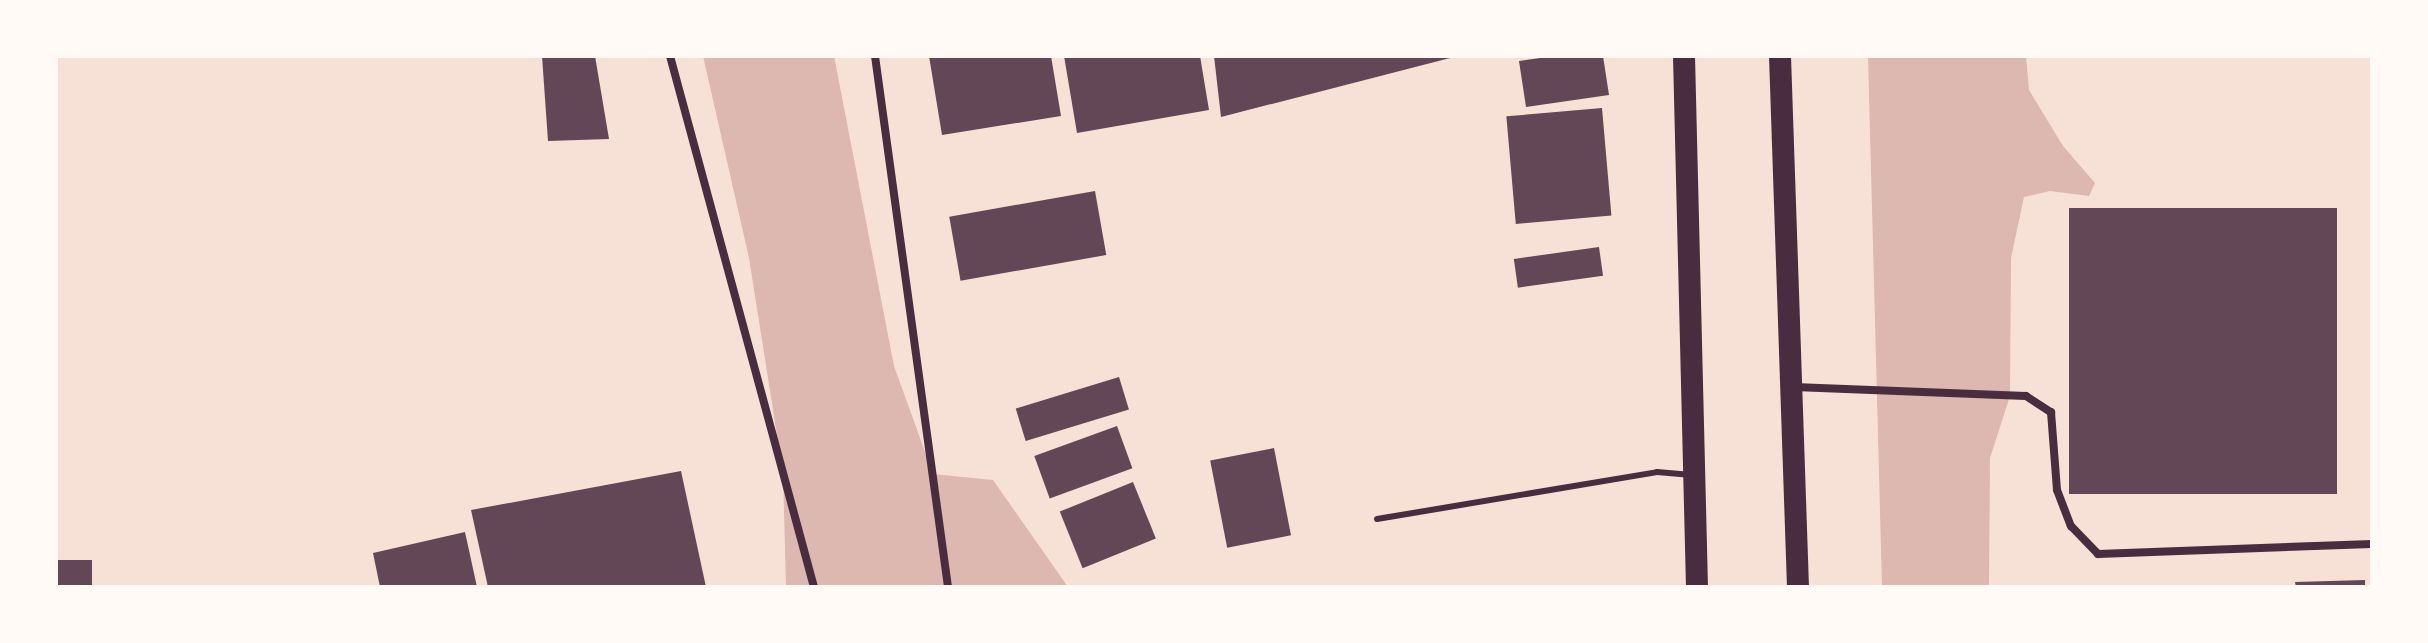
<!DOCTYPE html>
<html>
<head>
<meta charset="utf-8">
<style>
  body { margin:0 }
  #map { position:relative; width:2428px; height:643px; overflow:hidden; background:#f7e1d7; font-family:Lato,sans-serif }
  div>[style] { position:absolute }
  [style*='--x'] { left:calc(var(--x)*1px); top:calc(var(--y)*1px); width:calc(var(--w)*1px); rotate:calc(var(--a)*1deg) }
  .water>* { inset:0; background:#dcb8b0 }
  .building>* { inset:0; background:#644757; transform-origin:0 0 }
  .service>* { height:6px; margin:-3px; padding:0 3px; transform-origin:3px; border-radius:3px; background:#4a2c40 }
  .minor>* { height:8px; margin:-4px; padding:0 4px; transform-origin:4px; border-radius:4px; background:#4a2c40 }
  .trunk>* { height:22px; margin:-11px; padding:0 11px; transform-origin:11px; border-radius:11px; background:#4a2c40 }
  span { translate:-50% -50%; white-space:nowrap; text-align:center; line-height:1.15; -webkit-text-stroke:7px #fffaf5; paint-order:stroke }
  .frame { position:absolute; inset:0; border:58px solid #fffaf5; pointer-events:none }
</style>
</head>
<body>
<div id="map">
  <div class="water">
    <i style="clip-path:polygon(703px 56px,834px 56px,894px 366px,933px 474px,993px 480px,1068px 587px,786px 587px,783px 473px,749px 258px)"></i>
    <i style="clip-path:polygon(1868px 56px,2026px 56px,2029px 90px,2063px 146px,2095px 183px,2089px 196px,2050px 191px,2024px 197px,2011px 258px,2010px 396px,1990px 458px,1989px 587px,1882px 587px)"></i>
  </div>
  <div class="building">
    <i style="clip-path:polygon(542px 56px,595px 56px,609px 139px,548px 141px)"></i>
    <i style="clip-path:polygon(929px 56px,1051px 56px,1061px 116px,942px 135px)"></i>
    <i style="clip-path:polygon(1064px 56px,1200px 56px,1209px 110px,1077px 133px)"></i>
    <i style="clip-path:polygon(1214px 56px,1454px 56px,1454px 57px,1221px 117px)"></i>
    <i style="clip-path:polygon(1554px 56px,1603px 56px,1609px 95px,1526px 107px,1519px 61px)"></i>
    <i style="left:1602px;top:108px;width:108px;height:96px;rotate:85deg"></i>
    <i style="left:1095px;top:191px;width:65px;height:148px;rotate:80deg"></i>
    <i style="left:2069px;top:208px;width:268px;height:286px"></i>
    <i style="left:1599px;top:247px;width:29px;height:86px;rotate:82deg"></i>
    <i style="left:1119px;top:377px;width:34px;height:108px;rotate:73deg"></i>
    <i style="left:1117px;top:426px;width:45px;height:88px;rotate:70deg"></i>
    <i style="left:1274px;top:448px;width:89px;height:65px;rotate:79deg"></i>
    <i style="clip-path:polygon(681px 471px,706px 587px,488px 587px,471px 510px)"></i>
    <i style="left:1133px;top:482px;width:61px;height:79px;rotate:68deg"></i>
    <i style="clip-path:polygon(465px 532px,477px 587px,380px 587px,373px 553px)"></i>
    <i style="left:57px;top:560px;width:35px;height:27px"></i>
    <i style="clip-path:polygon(2365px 580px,2365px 587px,2296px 587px,2295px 582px)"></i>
  </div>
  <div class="service">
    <i style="--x:1377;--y:519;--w:284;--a:-9.5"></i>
    <i style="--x:1657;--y:472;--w:32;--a:5"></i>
  </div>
  <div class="minor">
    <i style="--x:670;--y:56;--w:550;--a:74.83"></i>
    <i style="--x:875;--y:56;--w:536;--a:82.17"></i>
    <i style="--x:1794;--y:387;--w:232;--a:2.2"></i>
    <i style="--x:2026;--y:396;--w:30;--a:33"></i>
    <i style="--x:2051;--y:412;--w:78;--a:85.6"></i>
    <i style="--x:2057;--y:490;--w:39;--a:69"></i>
    <i style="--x:2071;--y:526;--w:39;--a:46"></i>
    <i style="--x:2098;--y:554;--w:274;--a:-2.1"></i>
  </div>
  <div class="trunk">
    <i style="--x:1684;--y:56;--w:531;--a:88.6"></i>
    <i style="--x:1780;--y:56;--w:531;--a:88.06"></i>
  </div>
  <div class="frame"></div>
</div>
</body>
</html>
